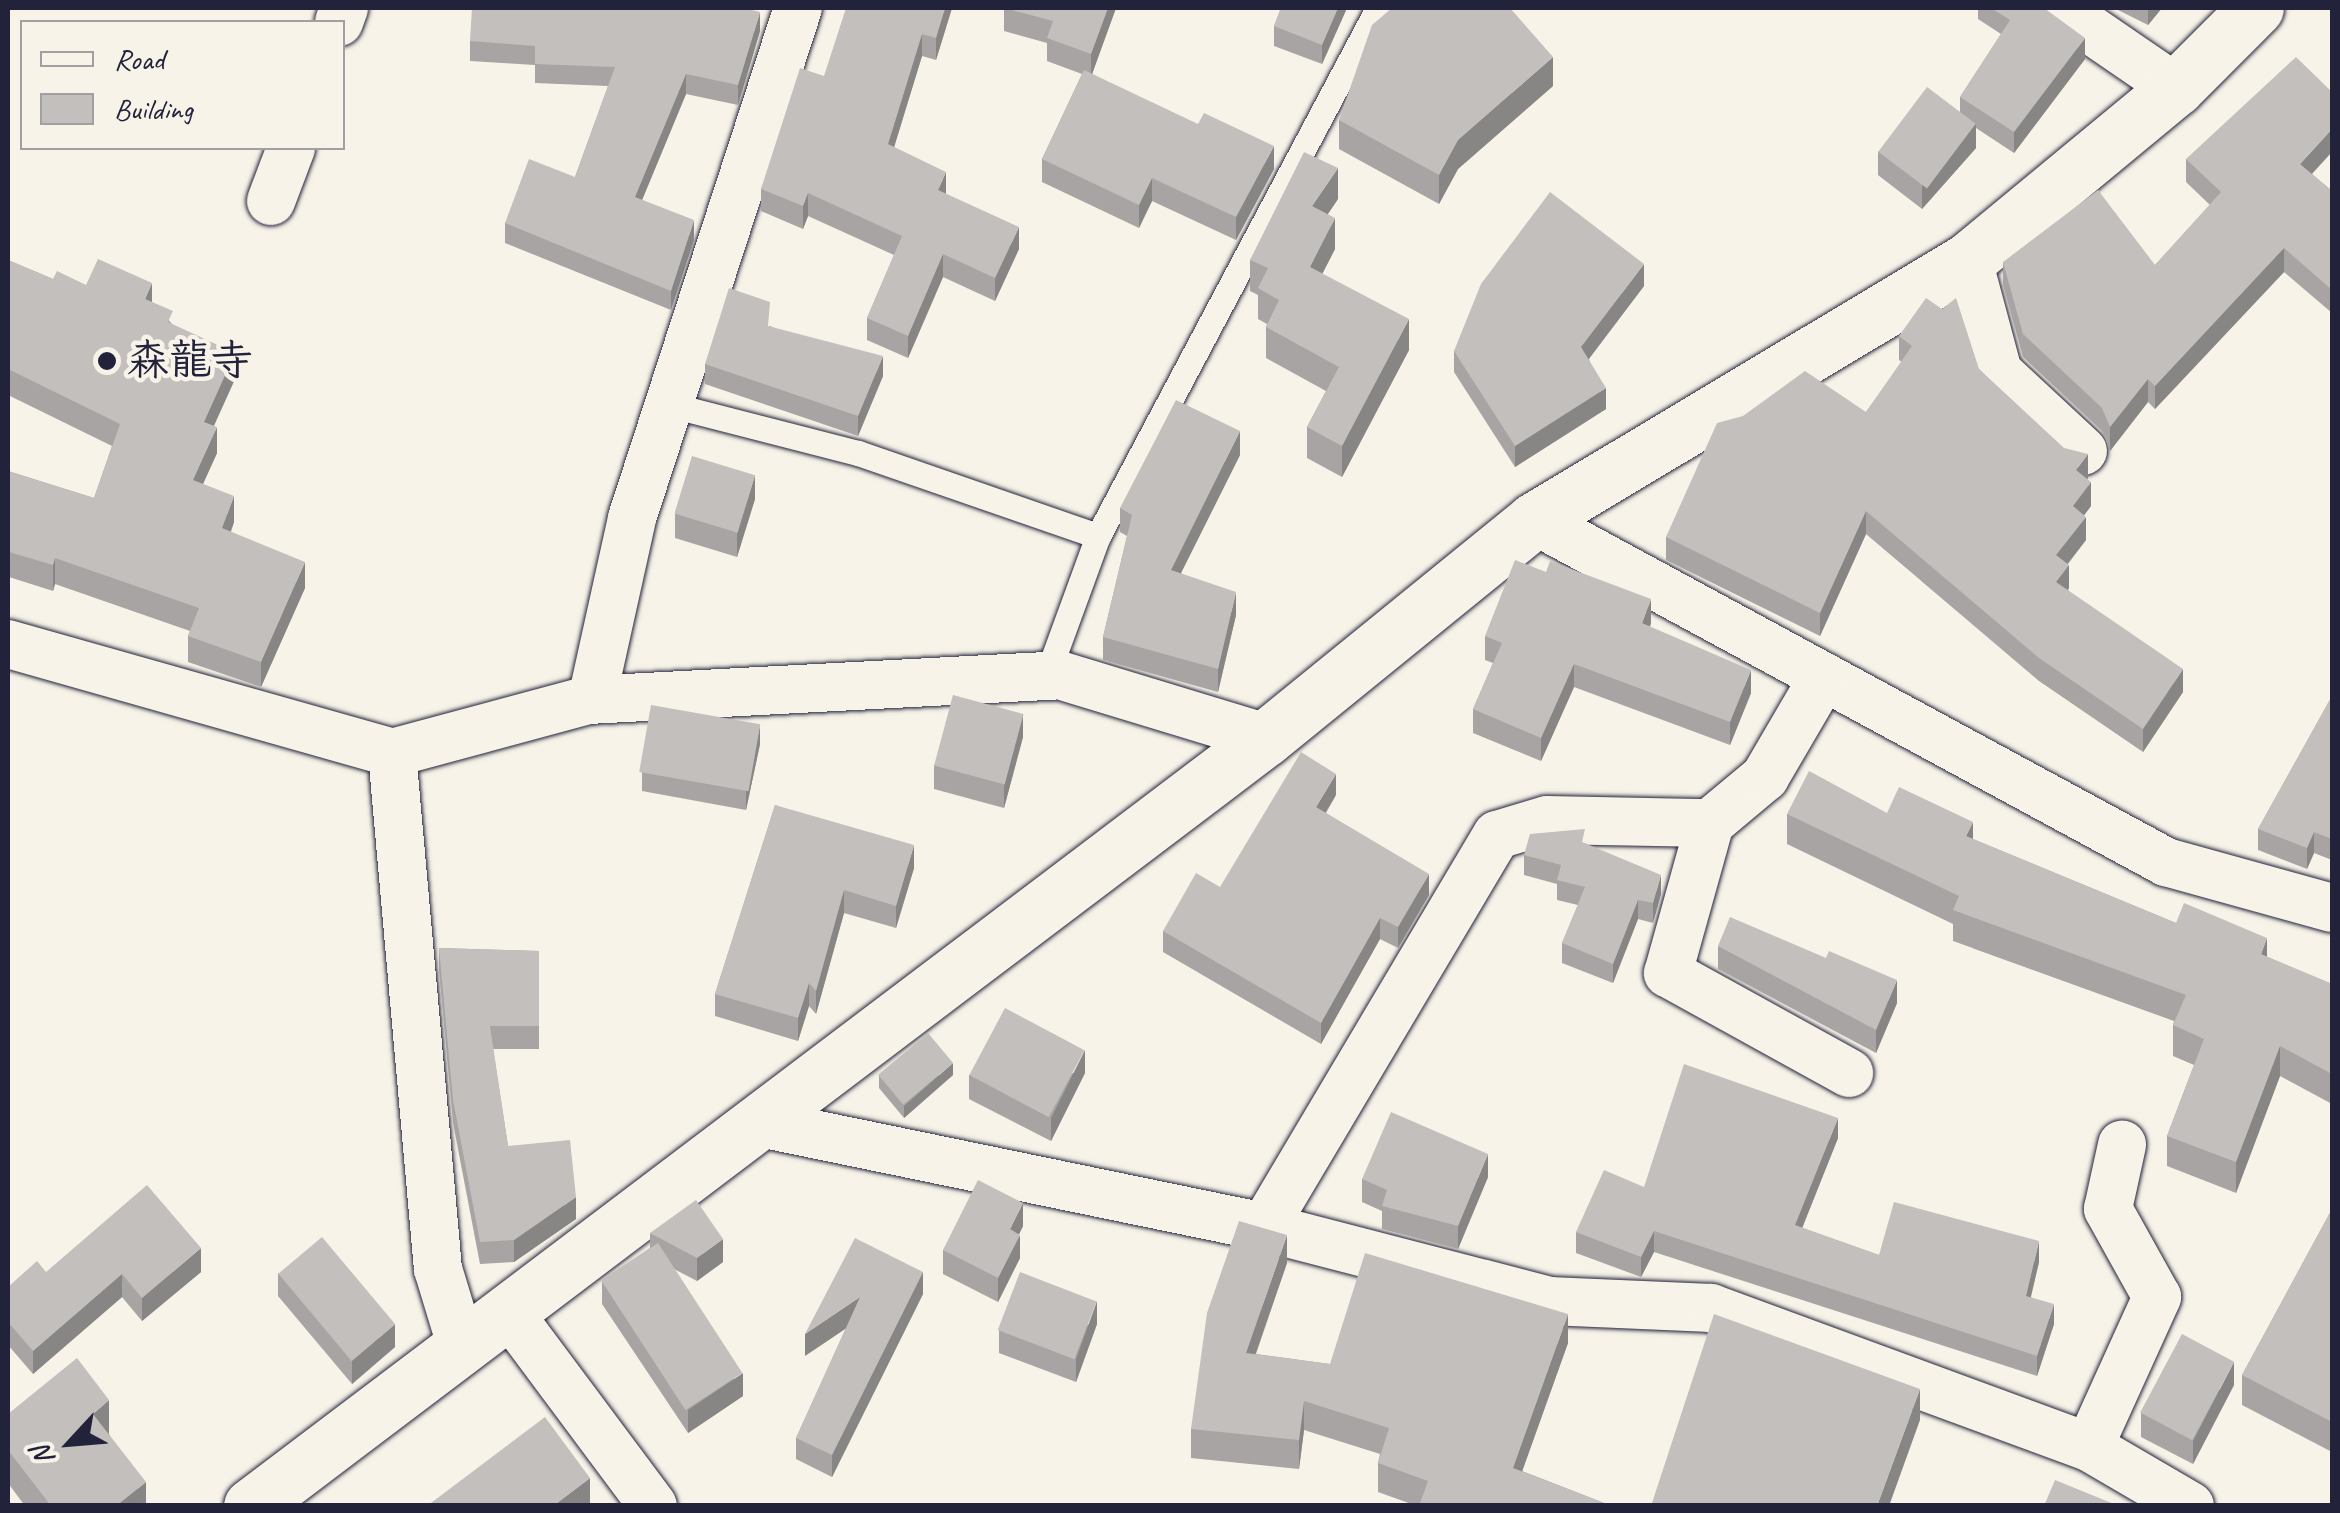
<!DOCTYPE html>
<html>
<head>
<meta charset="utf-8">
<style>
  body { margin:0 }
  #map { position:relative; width:2340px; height:1513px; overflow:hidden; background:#f7f3e8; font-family:Caveat,"Klee One",sans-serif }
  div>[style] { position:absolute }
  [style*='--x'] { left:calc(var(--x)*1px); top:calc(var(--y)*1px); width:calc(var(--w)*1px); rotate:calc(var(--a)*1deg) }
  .roads { filter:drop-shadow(0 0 2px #22223b) drop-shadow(0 0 2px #22223b) }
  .lane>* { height:25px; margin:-12.5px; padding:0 12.5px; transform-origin:12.5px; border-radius:12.5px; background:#f7f3e8 }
  .street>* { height:48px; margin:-24px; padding:0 24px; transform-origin:24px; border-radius:24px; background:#f7f3e8 }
  .secondary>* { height:55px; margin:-27.5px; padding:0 27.5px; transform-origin:27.5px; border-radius:27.5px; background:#f7f3e8 }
  .wall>* { inset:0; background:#a7a4a3 }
  .shaded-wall>* { inset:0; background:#888684 }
  .building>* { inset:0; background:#c2bfbd; transform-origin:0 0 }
  .dots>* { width:28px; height:28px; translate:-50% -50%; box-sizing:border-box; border:5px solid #f7f3e8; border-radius:50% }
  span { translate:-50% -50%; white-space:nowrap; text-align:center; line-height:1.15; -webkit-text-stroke:9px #f7f3e8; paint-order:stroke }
  .poi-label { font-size:42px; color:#22223b; font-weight:700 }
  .left { translate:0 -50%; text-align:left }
  .frame { position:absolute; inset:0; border:10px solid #22223b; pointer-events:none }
  .legend { position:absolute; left:20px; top:20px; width:325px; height:130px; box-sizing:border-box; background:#f7f3e8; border:2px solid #a29fa3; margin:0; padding:12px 18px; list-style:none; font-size:30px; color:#22223b }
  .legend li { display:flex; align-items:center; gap:20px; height:50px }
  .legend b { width:50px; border:2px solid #a29fa3 }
  .north { position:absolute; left:20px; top:1393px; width:100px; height:100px; -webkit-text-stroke:8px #f7f3e8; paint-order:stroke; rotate:244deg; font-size:28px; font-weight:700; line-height:40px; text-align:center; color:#22223b }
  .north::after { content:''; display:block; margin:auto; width:35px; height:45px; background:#22223b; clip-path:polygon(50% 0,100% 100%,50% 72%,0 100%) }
</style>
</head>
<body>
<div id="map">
  <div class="roads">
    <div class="lane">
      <i style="--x:667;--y:404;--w:197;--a:14.4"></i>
      <i style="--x:858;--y:453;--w:254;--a:19.1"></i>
      <i style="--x:1047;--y:675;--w:148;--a:-69.9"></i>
      <i style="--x:1098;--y:536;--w:598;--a:-62.06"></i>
    </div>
    <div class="street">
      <i style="--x:2059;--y:8;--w:142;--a:34.4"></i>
      <i style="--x:339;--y:22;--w:15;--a:-70"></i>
      <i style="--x:271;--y:201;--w:57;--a:-69.3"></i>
      <i style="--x:1968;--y:260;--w:116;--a:75"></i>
      <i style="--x:1998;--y:372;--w:116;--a:42.9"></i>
      <i style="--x:1534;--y:520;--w:719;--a:28.42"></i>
      <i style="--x:2166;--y:862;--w:172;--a:15.5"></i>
      <i style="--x:8;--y:644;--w:399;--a:15.8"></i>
      <i style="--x:392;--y:753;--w:203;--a:-15.1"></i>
      <i style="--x:588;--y:700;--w:472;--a:-3"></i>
      <i style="--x:1059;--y:675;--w:216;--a:16.9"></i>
      <i style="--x:592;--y:699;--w:185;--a:-77.5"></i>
      <i style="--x:632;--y:518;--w:536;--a:-71.97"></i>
      <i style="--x:392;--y:753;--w:518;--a:84.91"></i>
      <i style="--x:438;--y:1269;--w:83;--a:73.1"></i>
      <i style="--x:1710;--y:823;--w:156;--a:105.6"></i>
      <i style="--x:1668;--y:973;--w:207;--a:28.9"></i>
      <i style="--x:760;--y:1123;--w:515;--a:11.66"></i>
      <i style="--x:1264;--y:1227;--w:295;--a:14.5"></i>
      <i style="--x:1550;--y:1301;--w:161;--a:2.5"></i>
      <i style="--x:1711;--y:1308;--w:403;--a:20.2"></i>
      <i style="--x:2089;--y:1447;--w:117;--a:30.3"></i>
      <i style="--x:1264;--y:1227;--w:456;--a:-59.3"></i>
      <i style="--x:1497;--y:835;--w:52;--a:-16.7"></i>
      <i style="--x:1547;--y:820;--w:163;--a:1.1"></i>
      <i style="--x:1710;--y:823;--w:72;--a:-39.9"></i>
      <i style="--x:1765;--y:777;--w:111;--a:-59.7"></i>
      <i style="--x:510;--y:1314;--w:239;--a:53.3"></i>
      <i style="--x:2089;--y:1447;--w:165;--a:-65.6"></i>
      <i style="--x:2157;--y:1297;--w:101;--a:-119.1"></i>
      <i style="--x:2108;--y:1209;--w:66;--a:-77.7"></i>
    </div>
    <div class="secondary">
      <i style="--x:251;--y:1506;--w:1273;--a:-37.11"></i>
      <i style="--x:1266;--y:738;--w:345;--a:-39.1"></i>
      <i style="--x:1534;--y:520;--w:506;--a:-30.92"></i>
      <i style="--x:1968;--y:260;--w:270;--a:-39.6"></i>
      <i style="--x:2176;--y:88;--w:113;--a:-45"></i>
    </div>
  </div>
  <div class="wall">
    <i style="clip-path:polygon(952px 8px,936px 60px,922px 56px,894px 147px,946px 194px,1019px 249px,995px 301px,943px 277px,908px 358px,867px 340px,867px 318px,894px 255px,808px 216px,803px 229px,761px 211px,761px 189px,824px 76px)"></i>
    <i style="clip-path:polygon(1004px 8px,1116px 8px,1092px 74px,1274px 169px,1236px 240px,1152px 201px,1139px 228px,1042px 182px,1042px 159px,1082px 74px,1047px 61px,1047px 43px,1004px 31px)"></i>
    <i style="clip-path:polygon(1281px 8px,1347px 8px,1322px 64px,1274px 46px,1274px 26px)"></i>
    <i style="clip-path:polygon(1978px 8px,2044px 8px,2085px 59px,2014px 153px,1976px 128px,1976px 148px,1922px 209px,1878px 175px,1878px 152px,1960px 112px,1960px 97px,2001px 34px,1978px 19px)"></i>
    <i style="clip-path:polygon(2114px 8px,2162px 8px,2148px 25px)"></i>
    <i style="clip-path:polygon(760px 31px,738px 105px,686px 94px,642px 200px,694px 240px,671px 310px,505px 243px,505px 223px,575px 177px,608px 86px,535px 83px,535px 65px,470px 61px,470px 41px)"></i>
    <i style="clip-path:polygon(1553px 86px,1458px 169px,1439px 204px,1339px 149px,1339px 120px)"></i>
    <i style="clip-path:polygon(2186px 159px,2312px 174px,2332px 191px,2332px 313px,2284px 272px,2155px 409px,2148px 402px,2110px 451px,2102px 431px,2023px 357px,2003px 285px,2003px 262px,2155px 265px,2210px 205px,2186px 182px)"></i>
    <i style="clip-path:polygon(1338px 199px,1328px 214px,1335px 249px,1322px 274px,1409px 350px,1342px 477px,1307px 458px,1307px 427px,1326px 391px,1266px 358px,1266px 327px,1267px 324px,1258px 319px,1258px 295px,1250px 291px,1250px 260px)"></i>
    <i style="clip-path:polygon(8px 260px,53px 279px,86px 285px,152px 302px,173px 325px,235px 379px,214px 426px,217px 453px,203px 484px,234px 522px,231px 532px,305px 588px,261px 687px,188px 662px,188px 636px,190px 631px,55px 584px,53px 591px,9px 577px,8px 583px,8px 471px,94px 498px,112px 446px,8px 395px)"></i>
    <i style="clip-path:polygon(1644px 286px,1589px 359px,1606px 409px,1515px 467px,1454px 372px,1454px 351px)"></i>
    <i style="clip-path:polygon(770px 326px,883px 376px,858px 436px,705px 384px,705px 364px)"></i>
    <i style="clip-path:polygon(1899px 336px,1979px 369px,2088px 478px,2087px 479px,2091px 506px,2084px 515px,2086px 540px,2068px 564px,2069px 588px,2068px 590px,2183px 692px,2143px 752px,2039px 681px,1866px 534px,1820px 636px,1666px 560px,1666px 537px,1866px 412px,1902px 362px,1899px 360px)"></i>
    <i style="clip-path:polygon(1240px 455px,1181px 573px,1236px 615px,1218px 692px,1103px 660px,1103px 637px,1127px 536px,1120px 532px,1120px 508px)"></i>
    <i style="clip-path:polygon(755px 499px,737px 557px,675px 538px,675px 514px)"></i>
    <i style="clip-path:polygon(1651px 623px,1650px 627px,1751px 693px,1730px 745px,1574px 687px,1541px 761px,1473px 733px,1473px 709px,1493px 663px,1485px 660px,1485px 636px)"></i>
    <i style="clip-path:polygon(2332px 696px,2332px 860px,2314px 853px,2307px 869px,2258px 850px,2258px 829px)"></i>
    <i style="clip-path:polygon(1023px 737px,1004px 808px,934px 789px,934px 765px)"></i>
    <i style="clip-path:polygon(760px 744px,746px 810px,642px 791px,642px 772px)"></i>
    <i style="clip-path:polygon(1336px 795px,1326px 813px,1429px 895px,1398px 948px,1380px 939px,1321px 1044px,1163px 952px,1163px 931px,1220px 887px)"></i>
    <i style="clip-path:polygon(775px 805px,914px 868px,896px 928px,844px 913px,816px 1014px,809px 1006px,798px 1041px,715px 1016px,715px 994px)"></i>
    <i style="clip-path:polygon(1787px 814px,1973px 839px,2176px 923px,2267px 957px,2332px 984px,2332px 1104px,2280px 1076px,2236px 1193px,2167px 1166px,2167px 1136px,2194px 1065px,2173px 1056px,2173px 1025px,2174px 1021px,1953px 941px,1953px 924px,1787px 844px)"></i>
    <i style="clip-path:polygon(1585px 843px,1661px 894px,1653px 923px,1638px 919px,1613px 983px,1562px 963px,1562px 943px,1578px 905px,1557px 900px,1557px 884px,1524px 875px,1524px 855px)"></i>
    <i style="clip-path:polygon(1718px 946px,1897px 1003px,1876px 1053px,1718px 969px)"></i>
    <i style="clip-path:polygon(439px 948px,539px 951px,539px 1049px,493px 1049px,508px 1146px,576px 1219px,514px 1262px,480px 1264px,453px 1123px,439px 971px)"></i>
    <i style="clip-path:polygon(1085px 1073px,1051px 1141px,969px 1099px,969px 1075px)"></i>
    <i style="clip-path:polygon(953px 1075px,904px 1118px,879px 1088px,879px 1076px)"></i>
    <i style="clip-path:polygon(1838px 1138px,1802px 1228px,1879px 1255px,2039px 1262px,2031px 1297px,2054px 1324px,2037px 1376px,1654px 1252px,1641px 1277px,1576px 1253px,1576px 1232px,1644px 1187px)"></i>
    <i style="clip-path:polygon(1488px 1177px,1458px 1249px,1382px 1229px,1382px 1211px,1362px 1202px,1362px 1179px)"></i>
    <i style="clip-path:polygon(2332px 1209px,2332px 1452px,2242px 1405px,2242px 1375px)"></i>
    <i style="clip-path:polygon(1023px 1226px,1019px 1234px,1020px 1258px,998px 1302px,943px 1274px,943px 1250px)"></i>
    <i style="clip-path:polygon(650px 1233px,723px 1262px,697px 1281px,674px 1269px,743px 1396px,688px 1433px,602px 1304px,602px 1281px,650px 1248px)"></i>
    <i style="clip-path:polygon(1287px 1263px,1256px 1354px,1330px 1364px,1568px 1343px,1522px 1471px,1612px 1506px,1417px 1506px,1378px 1492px,1378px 1463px,1380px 1454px,1304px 1430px,1299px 1469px,1191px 1458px,1191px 1429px)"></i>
    <i style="clip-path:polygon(46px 1272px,201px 1272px,142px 1321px,122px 1297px,33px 1374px,8px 1345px,8px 1287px)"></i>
    <i style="clip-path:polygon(923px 1272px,923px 1294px,832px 1477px,796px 1459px,796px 1438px,846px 1328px,805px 1356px)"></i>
    <i style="clip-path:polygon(278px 1273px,395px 1347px,352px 1384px,278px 1296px)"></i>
    <i style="clip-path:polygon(1097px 1324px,1076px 1382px,999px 1353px,999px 1330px)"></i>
    <i style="clip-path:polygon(2234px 1385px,2193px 1464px,2141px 1437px,2141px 1413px)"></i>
    <i style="clip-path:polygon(8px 1414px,109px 1434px,146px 1506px,25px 1506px,8px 1483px)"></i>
  </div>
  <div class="shaded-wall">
    <i style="clip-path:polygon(945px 8px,952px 8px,936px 60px,936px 38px)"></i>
    <i style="clip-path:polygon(1108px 8px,1116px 8px,1091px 77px,1091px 54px)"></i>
    <i style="clip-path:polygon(1338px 8px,1347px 8px,1322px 64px,1322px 45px)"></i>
    <i style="clip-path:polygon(2148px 8px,2162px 8px,2148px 25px)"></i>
    <i style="clip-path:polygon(760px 12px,760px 31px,738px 105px,738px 85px)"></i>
    <i style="clip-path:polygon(922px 34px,922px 56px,888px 167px,888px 144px)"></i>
    <i style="clip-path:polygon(2085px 38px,2085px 59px,2014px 153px,2014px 132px)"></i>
    <i style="clip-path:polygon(1553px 57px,1553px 86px,1458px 169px,1439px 204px,1439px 175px,1458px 140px)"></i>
    <i style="clip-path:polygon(686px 74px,686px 94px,635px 217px,635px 197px)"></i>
    <i style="clip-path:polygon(1976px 124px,1976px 148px,1922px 209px,1922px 186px)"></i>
    <i style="clip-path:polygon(2332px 129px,2332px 152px,2300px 187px,2300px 164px)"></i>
    <i style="clip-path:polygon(1274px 146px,1274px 169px,1236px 240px,1236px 217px)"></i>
    <i style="clip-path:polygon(1338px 168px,1338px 199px,1312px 237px,1312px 206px)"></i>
    <i style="clip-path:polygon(946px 172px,946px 194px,938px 190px)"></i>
    <i style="clip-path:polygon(1152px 178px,1152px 201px,1139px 228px,1139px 205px)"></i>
    <i style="clip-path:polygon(808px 193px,808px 216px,803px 229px,803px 206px)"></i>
    <i style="clip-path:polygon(1335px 218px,1335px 249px,1310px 298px,1310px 267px)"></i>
    <i style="clip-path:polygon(694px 220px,694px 240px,671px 310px,671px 291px)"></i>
    <i style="clip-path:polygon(1019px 227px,1019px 249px,995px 301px,995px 278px)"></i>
    <i style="clip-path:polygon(2284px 248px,2284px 272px,2155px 409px,2155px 386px)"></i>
    <i style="clip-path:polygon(943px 254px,943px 277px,908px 358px,908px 336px)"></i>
    <i style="clip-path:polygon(1644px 264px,1644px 286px,1581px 369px,1581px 347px)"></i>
    <i style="clip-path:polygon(152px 283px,152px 309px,145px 299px)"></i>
    <i style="clip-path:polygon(1409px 319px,1409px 350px,1342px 477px,1342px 446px)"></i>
    <i style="clip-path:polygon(235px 353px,235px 379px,204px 447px,204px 422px)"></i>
    <i style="clip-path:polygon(883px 356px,883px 376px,858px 436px,858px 416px)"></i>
    <i style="clip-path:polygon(2148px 379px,2148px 402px,2110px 451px,2110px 427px)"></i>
    <i style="clip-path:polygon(1606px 388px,1606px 409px,1515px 467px,1515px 446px)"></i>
    <i style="clip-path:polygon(217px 427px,217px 453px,193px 506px,193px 480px)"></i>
    <i style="clip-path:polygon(1240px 431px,1240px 455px,1171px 593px,1171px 570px)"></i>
    <i style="clip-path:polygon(2088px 454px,2088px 478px,2076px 493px,2076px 470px)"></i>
    <i style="clip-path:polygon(755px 475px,755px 499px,737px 557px,737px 533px)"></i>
    <i style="clip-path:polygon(2091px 482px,2091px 506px,2073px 530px,2073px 506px)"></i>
    <i style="clip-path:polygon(234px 496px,234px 522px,222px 554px,222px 528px)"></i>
    <i style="clip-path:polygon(1866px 511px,1866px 534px,1820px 636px,1820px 613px)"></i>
    <i style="clip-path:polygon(2086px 517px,2086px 540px,2056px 578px,2056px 555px)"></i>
    <i style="clip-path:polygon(9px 552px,9px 577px,8px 583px,8px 558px)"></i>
    <i style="clip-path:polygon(55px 558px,55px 584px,53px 591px,53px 565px)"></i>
    <i style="clip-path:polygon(305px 562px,305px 588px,261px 687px,261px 662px)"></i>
    <i style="clip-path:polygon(2069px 565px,2069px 588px,2056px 605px,2056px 582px)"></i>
    <i style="clip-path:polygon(1236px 592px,1236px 615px,1218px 692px,1218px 669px)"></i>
    <i style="clip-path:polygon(1651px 599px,1651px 623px,1642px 646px,1642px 623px)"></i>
    <i style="clip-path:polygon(1574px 664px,1574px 687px,1541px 761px,1541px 738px)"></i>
    <i style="clip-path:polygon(2183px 669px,2183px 692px,2143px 752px,2143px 729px)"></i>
    <i style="clip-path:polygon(1751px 670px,1751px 693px,1730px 745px,1730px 722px)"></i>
    <i style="clip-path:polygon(1023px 714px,1023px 737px,1004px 808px,1004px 785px)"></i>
    <i style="clip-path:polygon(760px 725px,760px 744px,746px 810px,746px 791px)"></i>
    <i style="clip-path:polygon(1336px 774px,1336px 795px,1316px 828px,1316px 807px)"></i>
    <i style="clip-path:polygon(1973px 822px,1973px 853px,1966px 836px)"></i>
    <i style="clip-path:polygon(2314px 832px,2314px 853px,2307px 869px,2307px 848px)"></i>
    <i style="clip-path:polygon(914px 845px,914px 868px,896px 928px,896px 906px)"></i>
    <i style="clip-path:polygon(1429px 874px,1429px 895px,1398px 948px,1398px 927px)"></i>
    <i style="clip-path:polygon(1661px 875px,1661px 894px,1653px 923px,1653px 903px)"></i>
    <i style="clip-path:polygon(844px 890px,844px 913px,816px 1014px,816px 991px)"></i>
    <i style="clip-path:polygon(1638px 900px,1638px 919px,1613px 983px,1613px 964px)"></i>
    <i style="clip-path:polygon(1380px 918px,1380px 939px,1321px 1044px,1321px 1023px)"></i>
    <i style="clip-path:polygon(2267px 938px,2267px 968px,2261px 954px)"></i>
    <i style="clip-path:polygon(1897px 980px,1897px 1003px,1876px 1053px,1876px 1030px)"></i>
    <i style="clip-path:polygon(809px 983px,809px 1006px,798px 1041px,798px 1018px)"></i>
    <i style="clip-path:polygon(2280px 1046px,2280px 1076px,2236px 1193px,2236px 1162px)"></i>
    <i style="clip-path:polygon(1085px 1050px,1085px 1073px,1051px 1141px,1051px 1118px)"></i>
    <i style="clip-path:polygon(953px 1063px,953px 1075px,904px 1118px,904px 1106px)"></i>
    <i style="clip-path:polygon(1838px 1118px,1838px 1138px,1795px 1246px,1795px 1225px)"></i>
    <i style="clip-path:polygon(1488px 1154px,1488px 1177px,1458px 1249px,1458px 1226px)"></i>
    <i style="clip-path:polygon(576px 1197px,576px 1219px,514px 1262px,514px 1240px)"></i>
    <i style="clip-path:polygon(1023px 1203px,1023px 1226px,1010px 1253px,1010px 1229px)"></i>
    <i style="clip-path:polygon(1654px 1231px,1654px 1252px,1641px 1277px,1641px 1257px)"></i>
    <i style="clip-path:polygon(1020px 1235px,1020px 1258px,998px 1302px,998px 1278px)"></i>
    <i style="clip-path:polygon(1287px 1235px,1287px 1263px,1246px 1381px,1246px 1353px)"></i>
    <i style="clip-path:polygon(723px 1239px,723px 1262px,697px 1281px,697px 1258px)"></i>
    <i style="clip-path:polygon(2039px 1241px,2039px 1262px,2026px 1316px,2026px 1296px)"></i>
    <i style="clip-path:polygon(201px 1248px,201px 1272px,142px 1321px,142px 1298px)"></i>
    <i style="clip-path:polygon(923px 1272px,923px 1294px,832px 1477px,832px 1455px)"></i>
    <i style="clip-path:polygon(122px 1274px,122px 1297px,33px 1374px,33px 1351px)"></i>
    <i style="clip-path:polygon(860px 1297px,860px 1319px,805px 1356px,805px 1334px)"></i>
    <i style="clip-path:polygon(1097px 1301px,1097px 1324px,1076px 1382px,1076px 1359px)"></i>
    <i style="clip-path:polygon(2054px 1304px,2054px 1324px,2037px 1376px,2037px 1356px)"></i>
    <i style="clip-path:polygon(1568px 1314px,1568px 1343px,1513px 1497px,1513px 1468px)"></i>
    <i style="clip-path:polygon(395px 1324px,395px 1347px,352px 1384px,352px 1361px)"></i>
    <i style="clip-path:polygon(2234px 1362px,2234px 1385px,2193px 1464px,2193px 1441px)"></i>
    <i style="clip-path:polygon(743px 1373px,743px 1396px,688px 1433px,688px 1410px)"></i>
    <i style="clip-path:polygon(1920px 1389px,1920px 1420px,1889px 1506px,1877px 1506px)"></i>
    <i style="clip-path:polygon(109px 1400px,109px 1434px,93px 1447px,93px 1414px)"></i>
    <i style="clip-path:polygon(1304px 1401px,1304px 1430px,1299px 1469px,1299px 1440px)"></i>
    <i style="clip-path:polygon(590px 1478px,590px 1506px,553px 1506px)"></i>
    <i style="clip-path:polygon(146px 1482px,146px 1506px,116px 1506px)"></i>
  </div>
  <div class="building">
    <i style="clip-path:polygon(472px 8px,744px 8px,760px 12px,738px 85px,686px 74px,635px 197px,694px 220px,671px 291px,505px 223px,529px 159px,575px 177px,615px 67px,535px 64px,535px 46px,470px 41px)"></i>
    <i style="clip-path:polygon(846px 8px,945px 8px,936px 38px,922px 34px,888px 144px,946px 172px,938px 190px,1019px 227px,995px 278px,943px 254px,908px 336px,867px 318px,902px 236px,808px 193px,803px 206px,761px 189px,800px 68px,824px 76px)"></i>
    <i style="clip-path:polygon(1004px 8px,1108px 8px,1091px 54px,1047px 38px,1053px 21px)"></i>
    <i style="clip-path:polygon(1281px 8px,1338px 8px,1322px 45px,1274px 26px)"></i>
    <i style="clip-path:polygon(1392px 8px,1510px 8px,1553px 57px,1458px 140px,1439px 175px,1339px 120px,1372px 25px)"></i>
    <i style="clip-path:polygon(1991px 8px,2044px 8px,2085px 38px,2014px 132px,1960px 97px,2010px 20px)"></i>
    <i style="clip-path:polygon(2296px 57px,2332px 92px,2332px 129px,2300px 164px,2332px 191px,2332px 290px,2284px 248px,2155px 386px,2148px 379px,2110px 427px,2102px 408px,2023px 334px,2003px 262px,2098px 190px,2155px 265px,2221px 192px,2186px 159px)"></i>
    <i style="clip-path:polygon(1084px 70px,1198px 124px,1204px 113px,1274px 146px,1236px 217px,1152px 178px,1139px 205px,1042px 159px)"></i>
    <i style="left:1927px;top:87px;width:61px;height:81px;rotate:37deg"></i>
    <i style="clip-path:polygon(1304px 152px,1338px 168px,1312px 206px,1335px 218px,1310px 267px,1409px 319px,1342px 446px,1307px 427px,1339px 367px,1266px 327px,1279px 300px,1258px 288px,1268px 268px,1250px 260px)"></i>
    <i style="clip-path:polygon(1550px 192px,1644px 264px,1581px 347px,1606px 388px,1515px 446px,1454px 351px,1481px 284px)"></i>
    <i style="clip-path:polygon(98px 259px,152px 283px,145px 299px,173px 311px,168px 322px,235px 353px,204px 422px,217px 427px,193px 480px,234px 496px,222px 528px,305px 562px,261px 662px,188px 636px,199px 608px,55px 558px,53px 565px,9px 552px,8px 558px,8px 471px,94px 498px,120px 424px,8px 369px,8px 260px,53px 279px,57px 271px,86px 285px)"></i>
    <i style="clip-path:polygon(729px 288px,770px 302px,768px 326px,883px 356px,858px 416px,705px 364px)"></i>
    <i style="clip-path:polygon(1926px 298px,1942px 309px,1956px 298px,1979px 369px,2064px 448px,2088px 454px,2076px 470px,2091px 482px,2073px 506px,2086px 517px,2056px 555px,2069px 565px,2056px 582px,2183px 669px,2143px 729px,2039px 658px,1866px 511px,1820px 613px,1666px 537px,1717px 423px,1743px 416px,1805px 371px,1866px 412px,1912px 346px,1899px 336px)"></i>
    <i style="clip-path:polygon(1176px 400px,1240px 431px,1171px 570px,1236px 592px,1218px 669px,1103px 637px,1132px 515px,1120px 508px)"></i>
    <i style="left:692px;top:456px;width:66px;height:60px;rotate:17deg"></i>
    <i style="clip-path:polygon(1515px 560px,1546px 572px,1550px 561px,1651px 599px,1642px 623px,1751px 670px,1730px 722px,1574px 664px,1541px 738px,1473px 709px,1502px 643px,1485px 636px)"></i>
    <i style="left:953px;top:695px;width:73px;height:73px;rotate:15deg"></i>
    <i style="clip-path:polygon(2332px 696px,2332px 839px,2314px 832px,2307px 848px,2258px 829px)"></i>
    <i style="left:651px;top:705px;width:111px;height:68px;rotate:10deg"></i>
    <i style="clip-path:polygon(1301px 752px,1336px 774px,1316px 807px,1429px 874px,1398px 927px,1380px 918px,1321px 1023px,1163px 931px,1196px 873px,1220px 887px)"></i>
    <i style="clip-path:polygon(1809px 771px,1887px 813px,1899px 787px,1973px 822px,1966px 836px,2176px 923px,2184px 903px,2267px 938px,2261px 954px,2332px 984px,2332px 1074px,2280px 1046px,2236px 1162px,2167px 1136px,2204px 1039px,2173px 1025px,2186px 995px,1953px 910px,1959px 896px,1787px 814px)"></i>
    <i style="clip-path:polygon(775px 805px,914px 845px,896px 906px,844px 890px,816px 991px,809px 983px,798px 1018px,715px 994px)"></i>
    <i style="clip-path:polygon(1585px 829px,1582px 842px,1661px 875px,1653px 903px,1638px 900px,1613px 964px,1562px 943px,1585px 887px,1557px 880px,1561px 865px,1524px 855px,1530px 834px)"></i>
    <i style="clip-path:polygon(1730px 917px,1826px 958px,1829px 951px,1897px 980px,1876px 1030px,1718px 946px)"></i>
    <i style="clip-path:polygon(439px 948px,539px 951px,539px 1026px,490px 1026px,508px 1146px,570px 1140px,576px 1197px,514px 1240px,480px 1242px,453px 1100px)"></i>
    <i style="left:1005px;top:1008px;width:90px;height:76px;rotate:28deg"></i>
    <i style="left:928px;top:1033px;width:39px;height:65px;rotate:50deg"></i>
    <i style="clip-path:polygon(1684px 1064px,1838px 1118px,1795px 1225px,1879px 1255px,1894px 1202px,2039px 1241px,2026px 1296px,2054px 1304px,2037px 1356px,1654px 1231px,1641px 1257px,1576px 1232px,1604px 1170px,1644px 1187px)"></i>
    <i style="clip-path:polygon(1391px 1112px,1488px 1154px,1458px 1226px,1382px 1206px,1387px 1190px,1362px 1179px)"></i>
    <i style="clip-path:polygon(978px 1180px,1023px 1203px,1010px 1229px,1020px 1235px,998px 1278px,943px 1250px)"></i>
    <i style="clip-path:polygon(147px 1185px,201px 1248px,142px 1298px,122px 1274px,33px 1351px,8px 1322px,8px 1287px,37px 1261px,46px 1272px)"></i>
    <i style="clip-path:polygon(696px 1200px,723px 1239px,697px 1258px,650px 1233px)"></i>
    <i style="clip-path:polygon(2332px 1209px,2332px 1422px,2242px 1375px)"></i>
    <i style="clip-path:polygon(1239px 1221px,1287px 1235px,1246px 1353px,1330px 1364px,1365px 1253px,1568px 1314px,1513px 1468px,1612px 1506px,1419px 1506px,1428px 1481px,1378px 1463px,1389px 1428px,1304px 1401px,1299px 1440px,1191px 1429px,1207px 1313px)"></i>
    <i style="left:322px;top:1237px;width:114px;height:57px;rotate:50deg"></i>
    <i style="clip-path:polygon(855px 1238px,923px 1272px,832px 1455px,796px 1438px,860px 1297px,805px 1334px)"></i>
    <i style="left:658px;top:1243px;width:155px;height:68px;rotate:57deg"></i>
    <i style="left:1020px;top:1272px;width:82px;height:62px;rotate:21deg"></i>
    <i style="clip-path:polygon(1714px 1314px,1920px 1389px,1877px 1506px,1651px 1506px)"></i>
    <i style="left:2182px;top:1334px;width:59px;height:89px;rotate:28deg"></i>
    <i style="clip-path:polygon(77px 1358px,109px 1400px,93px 1414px,146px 1482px,116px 1506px,51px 1506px,8px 1450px,8px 1414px)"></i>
    <i style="clip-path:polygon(545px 1417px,590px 1478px,553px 1506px,427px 1506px)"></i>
    <i style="clip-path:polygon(2055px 1480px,2114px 1504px,2113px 1506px,2044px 1506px)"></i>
  </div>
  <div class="dots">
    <i style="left:107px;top:361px;background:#22223b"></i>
  </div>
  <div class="poi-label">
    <span class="left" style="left:127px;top:361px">森龍寺</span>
  </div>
  <div class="frame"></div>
  <ul class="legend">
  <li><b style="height:12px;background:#f7f3e8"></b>Road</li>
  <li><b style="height:28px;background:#c2bfbd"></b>Building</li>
  </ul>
  <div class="north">N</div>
</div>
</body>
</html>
